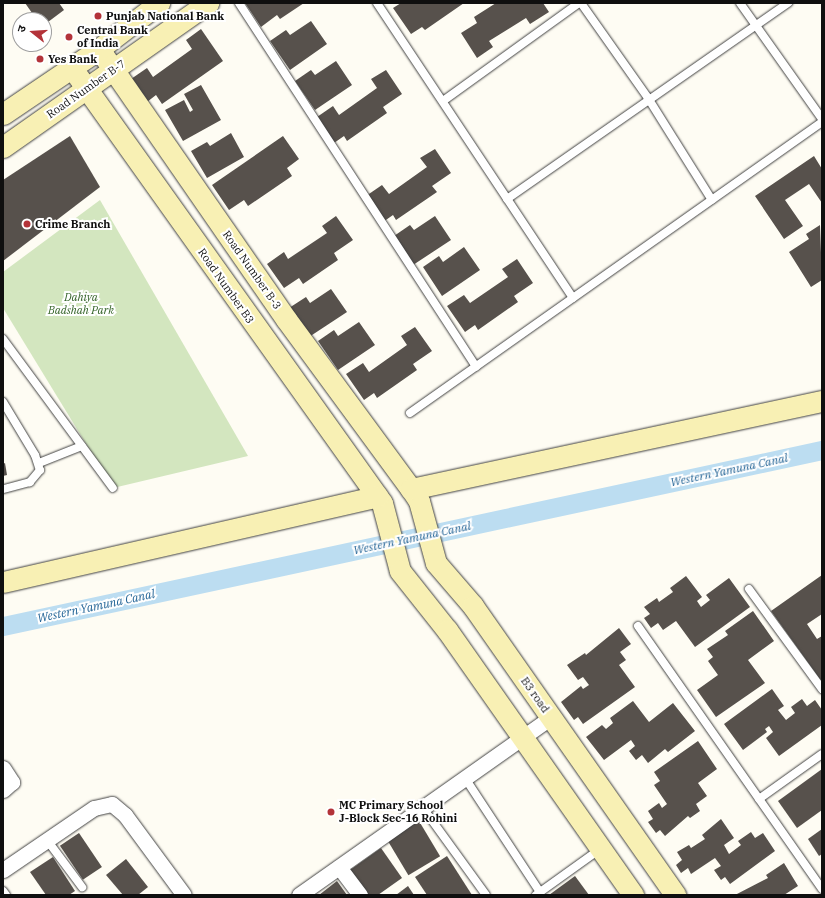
<!DOCTYPE html>
<html>
<head>
<meta charset="utf-8">
<style>
  body { margin:0 }
  #map { position:relative; width:825px; height:898px; overflow:hidden; background:#fefcf3; font-family:"IBM Plex Serif","Noto Sans Devanagari",serif }
  div>[style] { position:absolute }
  [style*='--x'] { left:calc(var(--x)*1px); top:calc(var(--y)*1px); width:calc(var(--w)*1px); rotate:calc(var(--a)*1deg) }
  .green>* { inset:0; background:#d3e6bf }
  .canal>* { height:19px; margin:-9.5px; padding:0 9.5px; transform-origin:9.5px; border-radius:9.5px; background:#bcddf1 }
  .building>* { inset:0; background:#57514c; transform-origin:0 0 }
  .roads { filter:drop-shadow(0 0 1px #424242) drop-shadow(0 0 1px #424242) }
  .lane>* { height:8px; margin:-4px; padding:0 4px; transform-origin:4px; border-radius:4px; background:#fff }
  .street>* { height:15px; margin:-7.5px; padding:0 7.5px; transform-origin:7.5px; border-radius:7.5px; background:#fff }
  .secondary>* { height:21px; margin:-10.5px; padding:0 10.5px; transform-origin:10.5px; border-radius:10.5px; background:#f8f0b4 }
  .dots>* { width:11px; height:11px; translate:-50% -50%; box-sizing:border-box; border:2px solid #fff; border-radius:50% }
  span { translate:-50% -50%; white-space:nowrap; text-align:center; line-height:1.15; -webkit-text-stroke:4px #fff; paint-order:stroke }
  .poi-label { font-size:11px; color:#0f0f0f; font-weight:700 }
  .left { translate:0 -50%; text-align:left }
  .street-label { font-size:11px; color:#0f0f0f }
  .park-label { font-size:11px; color:#316125; font-style:italic }
  .water-label { font-size:12px; color:#236496; font-style:italic }
  .frame { position:absolute; inset:0; border:4px solid #0f0f0f; pointer-events:none }
  .north { position:absolute; left:12px; top:12px; width:40px; height:40px; box-sizing:border-box; background:#fff; border:1px solid #9f9f9f; border-radius:50%; rotate:287deg; font-size:11px; font-weight:700; line-height:16px; text-align:center; color:#0f0f0f }
  .north::after { content:''; display:block; margin:auto; width:14px; height:18px; background:#b33339; clip-path:polygon(50% 0,100% 100%,50% 72%,0 100%) }
</style>
</head>
<body>
<div id="map">
  <div class="green">
    <i style="clip-path:polygon(100px 200px,248px 456px,113px 488px,3px 308px,3px 272px)"></i>
  </div>
  <div class="canal">
    <i style="--x:3;--y:626;--w:838;--a:-12.13"></i>
  </div>
  <div class="building">
    <i style="clip-path:polygon(25px 3px,59px 3px,64px 10px,44px 25px,44px 20px,37px 20px)"></i>
    <i style="clip-path:polygon(245px 3px,304px 3px,280px 19px,277px 15px,261px 27px)"></i>
    <i style="clip-path:polygon(401px 3px,464px 3px,425px 30px,422px 27px,411px 34px,393px 8px)"></i>
    <i style="clip-path:polygon(496px 3px,543px 3px,549px 12px,530px 24px,526px 18px,489px 41px,493px 47px,477px 58px,461px 33px,477px 23px,474px 17px)"></i>
    <i style="clip-path:polygon(311px 21px,327px 44px,290px 70px,270px 41px,286px 30px,290px 35px)"></i>
    <i style="clip-path:polygon(201px 29px,223px 61px,162px 104px,156px 95px,147px 102px,131px 79px,147px 68px,153px 77px,192px 49px,186px 40px)"></i>
    <i style="clip-path:polygon(336px 61px,352px 85px,315px 110px,295px 81px,311px 70px,315px 75px)"></i>
    <i style="clip-path:polygon(386px 70px,402px 94px,383px 107px,387px 113px,347px 141px,344px 136px,334px 143px,317px 117px,333px 106px,339px 115px,377px 88px,371px 79px)"></i>
    <i style="clip-path:polygon(201px 85px,221px 120px,183px 141px,165px 110px,184px 100px,190px 112px,193px 110px,184px 94px)"></i>
    <i style="clip-path:polygon(231px 133px,244px 157px,207px 178px,191px 151px,207px 142px,210px 146px)"></i>
    <i style="clip-path:polygon(70px 136px,100px 187px,3px 261px,3px 180px)"></i>
    <i style="clip-path:polygon(283px 136px,299px 159px,287px 168px,292px 176px,248px 206px,244px 200px,229px 210px,212px 185px)"></i>
    <i style="clip-path:polygon(435px 149px,451px 173px,432px 186px,437px 192px,396px 220px,393px 215px,383px 222px,366px 196px,382px 185px,389px 194px,427px 167px,420px 158px)"></i>
    <i style="clip-path:polygon(814px 156px,822px 169px,822px 203px,809px 184px,785px 200px,803px 226px,784px 239px,755px 196px)"></i>
    <i style="clip-path:polygon(336px 216px,353px 240px,334px 253px,338px 260px,303px 284px,299px 278px,284px 288px,267px 264px,284px 252px,288px 259px,327px 233px,322px 226px)"></i>
    <i style="clip-path:polygon(435px 216px,451px 240px,413px 265px,394px 236px,410px 225px,414px 230px)"></i>
    <i style="clip-path:polygon(820px 225px,822px 280px,811px 287px,789px 252px,809px 239px,806px 234px)"></i>
    <i style="clip-path:polygon(464px 247px,480px 270px,442px 296px,423px 267px,439px 256px,443px 262px)"></i>
    <i style="clip-path:polygon(517px 259px,533px 283px,514px 296px,518px 302px,478px 330px,475px 325px,465px 332px,447px 306px,464px 295px,470px 303px,508px 277px,502px 269px)"></i>
    <i style="clip-path:polygon(331px 289px,347px 312px,309px 337px,289px 308px,306px 297px,310px 303px)"></i>
    <i style="clip-path:polygon(359px 322px,375px 345px,338px 370px,318px 341px,334px 330px,338px 336px)"></i>
    <i style="clip-path:polygon(415px 327px,432px 351px,413px 364px,417px 370px,377px 398px,374px 393px,364px 400px,346px 374px,363px 363px,369px 372px,407px 345px,401px 336px)"></i>
    <i style="clip-path:polygon(5px 463px,7px 475px,3px 476px,3px 464px)"></i>
    <i style="clip-path:polygon(822px 575px,822px 614px,807px 624px,817px 639px,822px 636px,822px 682px,771px 611px)"></i>
    <i style="clip-path:polygon(686px 576px,702px 597px,697px 601px,701px 607px,710px 600px,706px 595px,729px 578px,750px 607px,695px 647px,676px 621px,663px 630px,658px 623px,651px 628px,644px 618px,650px 614px,644px 607px,657px 598px,659px 602px,673px 592px,670px 588px)"></i>
    <i style="clip-path:polygon(753px 611px,774px 641px,748px 660px,765px 683px,716px 717px,697px 690px,718px 675px,708px 661px,713px 657px,707px 649px,728px 635px,725px 631px)"></i>
    <i style="clip-path:polygon(619px 628px,631px 644px,620px 652px,626px 660px,619px 665px,635px 687px,583px 724px,578px 717px,574px 720px,561px 702px,581px 686px,583px 689px,589px 685px,583px 677px,578px 680px,567px 665px,585px 653px,586px 655px)"></i>
    <i style="clip-path:polygon(772px 689px,784px 706px,778px 710px,786px 720px,795px 713px,791px 707px,802px 699px,807px 706px,815px 700px,822px 710px,822px 725px,779px 756px,766px 738px,773px 732px,769px 726px,765px 729px,767px 732px,743px 750px,724px 724px)"></i>
    <i style="clip-path:polygon(633px 701px,649px 722px,673px 703px,695px 731px,668px 752px,665px 749px,648px 763px,642px 755px,636px 760px,629px 751px,635px 746px,631px 740px,604px 760px,586px 737px,602px 725px,606px 729px,613px 723px,610px 718px)"></i>
    <i style="clip-path:polygon(698px 741px,717px 769px,698px 783px,707px 796px,696px 804px,700px 811px,690px 818px,688px 816px,665px 836px,660px 830px,656px 833px,648px 822px,653px 819px,648px 811px,659px 803px,662px 808px,667px 804px,654px 785px,660px 781px,654px 772px)"></i>
    <i style="clip-path:polygon(822px 769px,822px 810px,797px 828px,778px 801px)"></i>
    <i style="clip-path:polygon(721px 819px,734px 838px,724px 845px,729px 854px,741px 845px,738px 841px,751px 832px,755px 838px,763px 833px,775px 851px,730px 884px,725px 877px,721px 880px,714px 870px,721px 866px,715px 858px,691px 874px,688px 868px,681px 873px,676px 865px,682px 860px,677px 852px,689px 845px,691px 848px,705px 839px,702px 835px)"></i>
    <i style="left:419px;top:821px;width:41px;height:37px;rotate:59deg"></i>
    <i style="clip-path:polygon(822px 829px,822px 854px,819px 856px,808px 839px)"></i>
    <i style="left:79px;top:833px;width:41px;height:23px;rotate:56deg"></i>
    <i style="clip-path:polygon(381px 848px,402px 878px,378px 895px,367px 895px,350px 870px)"></i>
    <i style="clip-path:polygon(447px 856px,472px 895px,427px 895px,415px 877px)"></i>
    <i style="clip-path:polygon(53px 857px,75px 891px,69px 895px,46px 895px,30px 872px)"></i>
    <i style="clip-path:polygon(126px 859px,148px 887px,138px 895px,123px 895px,106px 875px)"></i>
    <i style="clip-path:polygon(784px 863px,798px 886px,784px 895px,735px 895px,768px 878px,766px 875px)"></i>
    <i style="clip-path:polygon(575px 876px,589px 895px,549px 895px)"></i>
    <i style="clip-path:polygon(337px 881px,347px 895px,319px 895px)"></i>
    <i style="clip-path:polygon(408px 886px,414px 895px,396px 895px)"></i>
  </div>
  <div class="roads">
    <div class="lane">
      <i style="--x:239;--y:3;--w:434;--a:56.9"></i>
      <i style="--x:377;--y:3;--w:354;--a:56.4"></i>
      <i style="--x:581;--y:3;--w:116;--a:54.8"></i>
      <i style="--x:648;--y:98;--w:120;--a:57.9"></i>
      <i style="--x:740;--y:3;--w:142;--a:54.7"></i>
      <i style="--x:443;--y:101;--w:168;--a:-35.8"></i>
      <i style="--x:507;--y:199;--w:343;--a:-34.9"></i>
      <i style="--x:3;--y:339;--w:185;--a:53.6"></i>
      <i style="--x:3;--y:402;--w:62;--a:58.9"></i>
      <i style="--x:35;--y:455;--w:16;--a:72"></i>
      <i style="--x:40;--y:470;--w:16;--a:130"></i>
      <i style="--x:30;--y:482;--w:28;--a:165"></i>
      <i style="--x:410;--y:413;--w:504;--a:-35.23"></i>
      <i style="--x:39;--y:463;--w:46;--a:-21.6"></i>
      <i style="--x:749;--y:589;--w:124;--a:53.9"></i>
      <i style="--x:638;--y:626;--w:321;--a:55"></i>
      <i style="--x:465;--y:778;--w:136;--a:56.7"></i>
      <i style="--x:759;--y:799;--w:77;--a:-35.5"></i>
      <i style="--x:423;--y:808;--w:107;--a:54.1"></i>
      <i style="--x:47;--y:840;--w:59;--a:53.3"></i>
      <i style="--x:3;--y:891;--w:5;--a:53"></i>
      <i style="--x:536;--y:895;--w:79;--a:-35.7"></i>
    </div>
    <div class="street">
      <i style="--x:3;--y:768;--w:17;--a:57"></i>
      <i style="--x:12;--y:782;--w:12;--a:138"></i>
      <i style="--x:339;--y:867;--w:35;--a:53"></i>
      <i style="--x:3;--y:870;--w:110;--a:-34.3"></i>
      <i style="--x:94;--y:808;--w:18;--a:-13"></i>
      <i style="--x:112;--y:804;--w:17;--a:40"></i>
      <i style="--x:125;--y:815;--w:99;--a:53.6"></i>
      <i style="--x:299;--y:895;--w:309;--a:-35.2"></i>
    </div>
    <div class="secondary">
      <i style="--x:99;--y:49;--w:328;--a:55.3"></i>
      <i style="--x:286;--y:319;--w:211;--a:53.7"></i>
      <i style="--x:411;--y:489;--w:14;--a:56"></i>
      <i style="--x:419;--y:501;--w:64;--a:74.7"></i>
      <i style="--x:436;--y:563;--w:57;--a:49.3"></i>
      <i style="--x:473;--y:606;--w:353;--a:55"></i>
      <i style="--x:72;--y:68;--w:534;--a:54.52"></i>
      <i style="--x:382;--y:503;--w:70;--a:75.2"></i>
      <i style="--x:400;--y:571;--w:75;--a:51.5"></i>
      <i style="--x:447;--y:630;--w:324;--a:54.9"></i>
      <i style="--x:3;--y:114;--w:116;--a:-34.1"></i>
      <i style="--x:99;--y:49;--w:76;--a:-37.5"></i>
      <i style="--x:3;--y:147;--w:251;--a:-35.1"></i>
      <i style="--x:411;--y:489;--w:420;--a:-12.1"></i>
      <i style="--x:3;--y:582;--w:384;--a:-12.9"></i>
    </div>
  </div>
  <div class="dots">
    <i style="left:98px;top:16px;background:#b33339"></i>
    <i style="left:69px;top:37px;background:#b33339"></i>
    <i style="left:40px;top:59px;background:#b33339"></i>
    <i style="left:27px;top:224px;background:#b33339"></i>
    <i style="left:331px;top:812px;background:#b33339"></i>
  </div>
  <div class="poi-label">
    <span class="left" style="left:106px;top:16px">Punjab National Bank</span>
    <span class="left" style="left:77px;top:37px">Central Bank<br>of India</span>
    <span class="left" style="left:48px;top:59px">Yes Bank</span>
    <span class="left" style="left:35px;top:224px">Crime Branch</span>
    <span class="left" style="left:339px;top:812px">MC Primary School<br>J-Block Sec-16 Rohini</span>
  </div>
  <div class="street-label">
    <span style="left:86px;top:89px;rotate:-35deg">Road Number B-7</span>
    <span style="left:252px;top:270px;rotate:55deg">Road Number B-3</span>
    <span style="left:226px;top:286px;rotate:55deg">Road Number B3</span>
    <span style="left:535px;top:695px;rotate:55deg">B3 road</span>
  </div>
  <div class="park-label">
    <span style="left:81px;top:304px">Dahiya<br>Badshah Park</span>
  </div>
  <div class="water-label">
    <span style="left:729px;top:470px;rotate:-12deg">Western Yamuna Canal</span>
    <span style="left:412px;top:538px;rotate:-12deg">Western Yamuna Canal</span>
    <span style="left:96px;top:606px;rotate:-12deg">Western Yamuna Canal</span>
  </div>
  <div class="frame"></div>
  <div class="north">उ</div>
</div>
</body>
</html>
